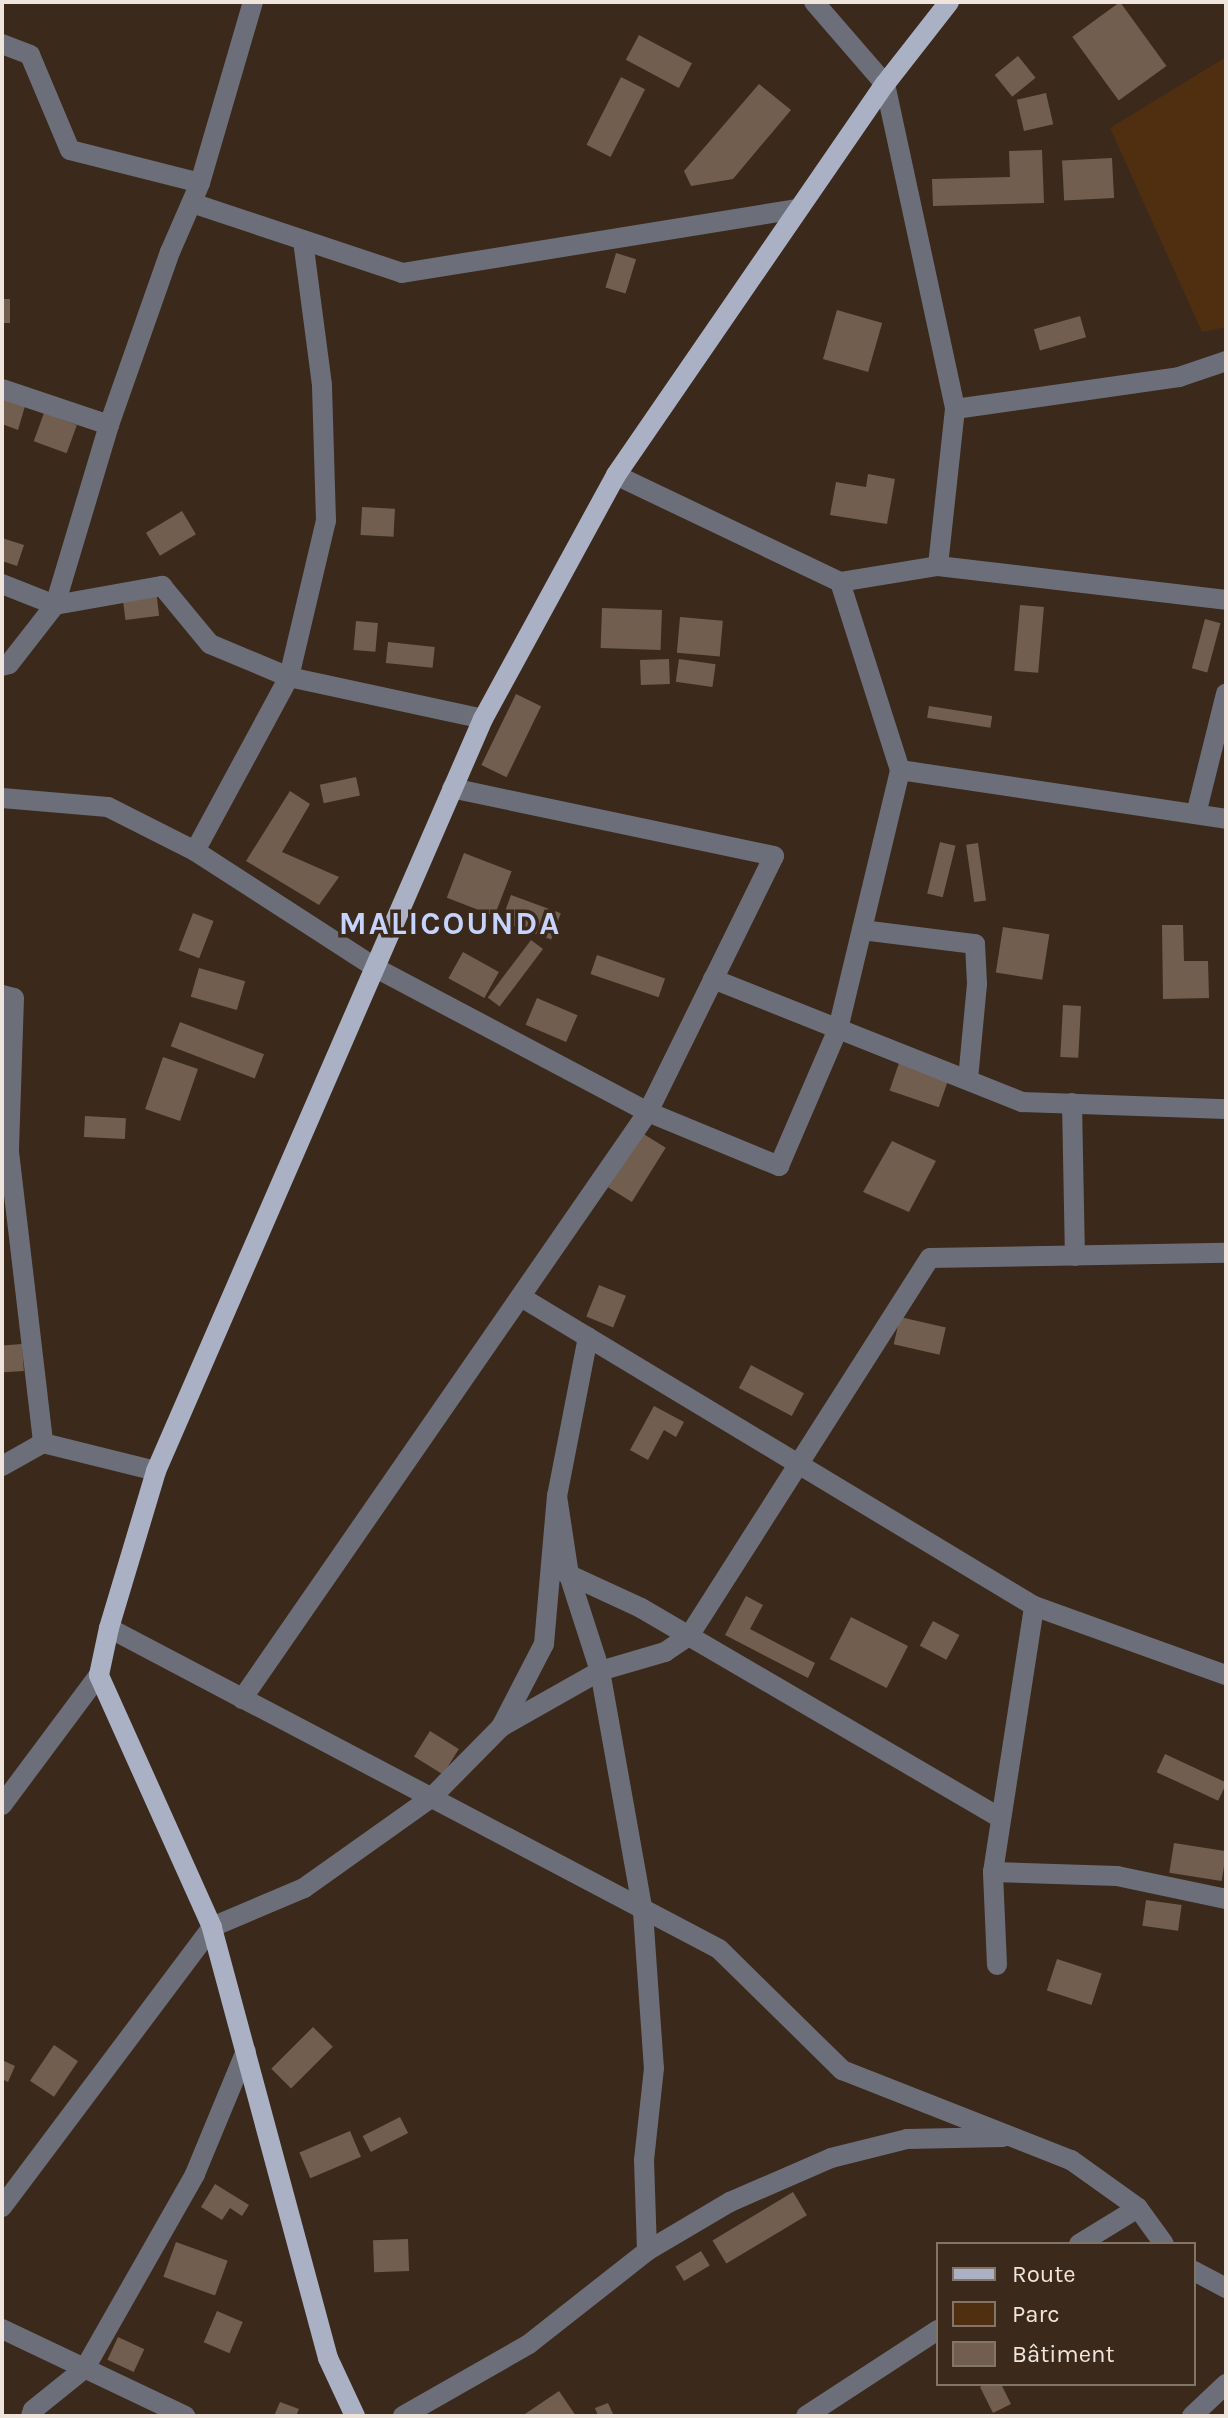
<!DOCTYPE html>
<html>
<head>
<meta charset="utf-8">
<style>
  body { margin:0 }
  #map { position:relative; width:1228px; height:2418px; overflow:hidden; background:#3b291b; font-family:Karla,sans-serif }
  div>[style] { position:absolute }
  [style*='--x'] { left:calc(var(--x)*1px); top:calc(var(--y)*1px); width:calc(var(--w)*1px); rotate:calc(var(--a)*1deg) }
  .green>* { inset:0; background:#502f11 }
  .building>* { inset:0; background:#725e4e; transform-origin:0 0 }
  .minor>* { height:20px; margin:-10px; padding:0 10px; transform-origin:10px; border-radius:10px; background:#6c6f79 }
  .major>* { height:20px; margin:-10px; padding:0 10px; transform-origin:10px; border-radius:10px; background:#aab1c5 }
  span { translate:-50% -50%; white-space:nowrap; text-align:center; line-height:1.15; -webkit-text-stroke:7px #3b291b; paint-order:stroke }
  .district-label { font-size:32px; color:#c6d3fd; font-weight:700; letter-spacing:2px }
  .frame { position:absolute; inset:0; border:4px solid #f0e5dc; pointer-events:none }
  .legend { position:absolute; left:936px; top:2242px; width:260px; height:144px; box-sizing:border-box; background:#3b291b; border:2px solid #837468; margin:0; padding:10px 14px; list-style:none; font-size:24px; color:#f0e5dc }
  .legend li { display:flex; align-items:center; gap:16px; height:40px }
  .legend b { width:40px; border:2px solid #837468 }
</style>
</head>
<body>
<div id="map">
  <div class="green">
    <i style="clip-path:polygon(1226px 57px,1226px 327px,1202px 332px,1110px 128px)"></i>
  </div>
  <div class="building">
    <i style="left:1120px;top:2px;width:79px;height:59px;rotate:54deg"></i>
    <i style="left:639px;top:35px;width:60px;height:28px;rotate:28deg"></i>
    <i style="left:1018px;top:56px;width:28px;height:30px;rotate:51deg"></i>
    <i style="left:621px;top:77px;width:27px;height:76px;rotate:27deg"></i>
    <i style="clip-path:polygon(759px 84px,791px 110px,733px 179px,691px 186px,684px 171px)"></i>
    <i style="left:1046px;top:93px;width:32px;height:30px;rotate:77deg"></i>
    <i style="clip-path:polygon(1042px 150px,1044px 203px,933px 206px,932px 179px,1010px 177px,1009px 151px)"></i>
    <i style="left:1112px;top:158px;width:40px;height:50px;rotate:87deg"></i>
    <i style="left:616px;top:253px;width:21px;height:36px;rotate:17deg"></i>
    <i style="left:2px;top:299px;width:8px;height:24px"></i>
    <i style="left:837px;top:310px;width:47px;height:51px;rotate:16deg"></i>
    <i style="left:1080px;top:316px;width:22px;height:48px;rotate:74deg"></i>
    <i style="clip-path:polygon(2px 399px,25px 406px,18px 430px,2px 424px)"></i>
    <i style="left:44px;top:413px;width:35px;height:30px;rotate:20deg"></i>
    <i style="clip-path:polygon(868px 474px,895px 479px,887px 524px,830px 515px,836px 482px,866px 487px)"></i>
    <i style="left:362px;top:507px;width:33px;height:28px;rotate:3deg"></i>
    <i style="left:182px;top:511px;width:27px;height:42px;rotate:59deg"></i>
    <i style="clip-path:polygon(2px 538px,24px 545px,17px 566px,2px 561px)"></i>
    <i style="left:156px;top:590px;width:26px;height:34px;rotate:83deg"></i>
    <i style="left:1020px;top:605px;width:24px;height:66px;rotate:5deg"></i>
    <i style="left:602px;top:608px;width:60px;height:40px;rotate:2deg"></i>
    <i style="left:680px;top:617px;width:43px;height:36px;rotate:5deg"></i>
    <i style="left:1205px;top:619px;width:16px;height:51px;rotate:15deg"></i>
    <i style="left:356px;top:621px;width:22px;height:29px;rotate:5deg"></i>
    <i style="left:388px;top:642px;width:47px;height:21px;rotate:6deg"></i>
    <i style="left:669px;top:659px;width:25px;height:29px;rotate:88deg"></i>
    <i style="left:679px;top:659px;width:37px;height:23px;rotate:8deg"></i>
    <i style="left:516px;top:694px;width:28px;height:79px;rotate:26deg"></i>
    <i style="left:929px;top:706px;width:64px;height:12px;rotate:9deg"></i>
    <i style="left:356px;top:777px;width:19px;height:37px;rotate:78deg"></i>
    <i style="clip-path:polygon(290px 791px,310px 804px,282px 852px,339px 877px,319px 905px,246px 861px)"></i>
    <i style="left:940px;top:842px;width:16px;height:53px;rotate:14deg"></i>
    <i style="left:978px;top:843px;width:58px;height:12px;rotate:82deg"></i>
    <i style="left:464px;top:853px;width:51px;height:48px;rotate:21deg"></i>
    <i style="left:511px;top:895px;width:53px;height:28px;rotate:20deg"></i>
    <i style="left:193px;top:913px;width:22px;height:40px;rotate:21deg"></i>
    <i style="clip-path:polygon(1162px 925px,1183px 925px,1184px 961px,1208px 961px,1209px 998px,1163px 999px)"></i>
    <i style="left:1003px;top:927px;width:47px;height:46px;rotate:9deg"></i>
    <i style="left:531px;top:940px;width:15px;height:72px;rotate:37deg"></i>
    <i style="left:463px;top:952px;width:41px;height:30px;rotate:29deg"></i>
    <i style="left:597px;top:955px;width:72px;height:20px;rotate:19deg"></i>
    <i style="left:199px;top:968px;width:48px;height:30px;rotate:16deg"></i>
    <i style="left:537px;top:998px;width:44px;height:29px;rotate:23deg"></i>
    <i style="left:1063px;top:1005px;width:18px;height:52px;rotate:3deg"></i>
    <i style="left:180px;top:1022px;width:90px;height:26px;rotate:21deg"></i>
    <i style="left:163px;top:1057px;width:37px;height:55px;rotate:19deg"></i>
    <i style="left:899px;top:1063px;width:52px;height:29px;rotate:19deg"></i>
    <i style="left:85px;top:1116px;width:41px;height:21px;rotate:3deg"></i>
    <i style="left:642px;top:1133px;width:28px;height:64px;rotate:32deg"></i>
    <i style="clip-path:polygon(892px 1141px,936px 1161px,909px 1212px,863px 1192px)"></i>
    <i style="left:599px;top:1285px;width:29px;height:34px;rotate:22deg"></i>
    <i style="left:900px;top:1317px;width:47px;height:28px;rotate:13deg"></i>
    <i style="left:22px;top:1344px;width:27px;height:20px;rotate:86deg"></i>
    <i style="left:751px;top:1365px;width:60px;height:26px;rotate:28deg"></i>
    <i style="clip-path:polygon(654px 1406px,684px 1422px,676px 1437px,664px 1430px,648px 1460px,630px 1450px)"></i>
    <i style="clip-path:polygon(746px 1596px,763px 1605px,750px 1629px,815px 1663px,808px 1678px,725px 1635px)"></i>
    <i style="left:851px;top:1617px;width:64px;height:47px;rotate:27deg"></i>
    <i style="left:933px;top:1621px;width:30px;height:28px;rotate:28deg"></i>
    <i style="left:430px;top:1731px;width:34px;height:30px;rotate:32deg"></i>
    <i style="left:1165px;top:1754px;width:68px;height:20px;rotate:25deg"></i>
    <i style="left:1174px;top:1843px;width:53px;height:30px;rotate:9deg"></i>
    <i style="left:1146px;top:1900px;width:36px;height:26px;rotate:8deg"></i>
    <i style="left:1057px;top:1959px;width:47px;height:33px;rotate:18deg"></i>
    <i style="left:313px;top:2027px;width:28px;height:59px;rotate:45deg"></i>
    <i style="left:54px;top:2045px;width:29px;height:43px;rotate:34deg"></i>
    <i style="clip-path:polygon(2px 2060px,15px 2066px,8px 2082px,2px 2079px)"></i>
    <i style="left:400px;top:2117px;width:18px;height:42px;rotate:63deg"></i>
    <i style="left:350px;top:2131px;width:28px;height:55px;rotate:67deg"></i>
    <i style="clip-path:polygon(215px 2184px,249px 2205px,242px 2216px,230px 2208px,222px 2220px,201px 2207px)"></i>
    <i style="left:793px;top:2192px;width:27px;height:94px;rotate:59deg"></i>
    <i style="left:408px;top:2239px;width:32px;height:35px;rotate:88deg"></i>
    <i style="left:176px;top:2242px;width:55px;height:37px;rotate:20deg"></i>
    <i style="left:701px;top:2251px;width:17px;height:30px;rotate:59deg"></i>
    <i style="left:217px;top:2311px;width:28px;height:34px;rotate:23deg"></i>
    <i style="left:118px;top:2337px;width:29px;height:25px;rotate:25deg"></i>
    <i style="clip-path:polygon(986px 2384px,1001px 2384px,1011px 2404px,993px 2413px,980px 2387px)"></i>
    <i style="clip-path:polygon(559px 2391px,576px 2416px,522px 2416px)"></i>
    <i style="clip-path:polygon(280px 2402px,299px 2409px,296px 2416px,274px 2416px)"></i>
    <i style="clip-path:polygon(608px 2403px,614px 2416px,598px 2416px,595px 2408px)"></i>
  </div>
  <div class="minor">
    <i style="--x:814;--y:2;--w:108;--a:49.1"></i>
    <i style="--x:885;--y:84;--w:332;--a:77.8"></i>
    <i style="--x:955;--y:409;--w:158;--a:96.2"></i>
    <i style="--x:2;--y:44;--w:30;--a:21"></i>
    <i style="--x:30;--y:55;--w:103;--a:67.2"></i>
    <i style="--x:70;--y:150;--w:134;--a:14.2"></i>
    <i style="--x:192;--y:203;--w:221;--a:18.4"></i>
    <i style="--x:402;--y:273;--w:401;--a:-9.2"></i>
    <i style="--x:2;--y:389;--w:113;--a:18.6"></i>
    <i style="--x:955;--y:409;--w:226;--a:-8.1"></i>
    <i style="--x:1179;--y:377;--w:50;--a:-18.8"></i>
    <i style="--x:840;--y:582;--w:99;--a:-9.3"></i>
    <i style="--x:938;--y:566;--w:290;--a:6.7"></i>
    <i style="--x:2;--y:584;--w:57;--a:21.6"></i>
    <i style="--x:55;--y:605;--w:109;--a:-10.1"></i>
    <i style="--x:162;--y:586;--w:75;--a:50.4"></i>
    <i style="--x:210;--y:644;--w:86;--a:22.7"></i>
    <i style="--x:289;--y:677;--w:198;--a:12.2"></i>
    <i style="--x:2;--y:666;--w:7;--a:-16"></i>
    <i style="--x:9;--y:664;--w:75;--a:-52.1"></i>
    <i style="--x:55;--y:605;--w:188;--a:-73.3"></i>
    <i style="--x:109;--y:425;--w:183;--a:-70.6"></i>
    <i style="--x:170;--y:252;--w:75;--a:-66.5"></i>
    <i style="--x:200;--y:183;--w:189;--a:-73.7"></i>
    <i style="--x:900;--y:770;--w:330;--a:8.5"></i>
    <i style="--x:2;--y:798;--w:106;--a:4.9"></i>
    <i style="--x:108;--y:807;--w:97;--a:26.8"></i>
    <i style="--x:195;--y:851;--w:213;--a:32.9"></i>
    <i style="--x:374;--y:967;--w:310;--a:27.9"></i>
    <i style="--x:648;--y:1112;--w:142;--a:22.4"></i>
    <i style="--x:779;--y:1166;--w:149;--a:-66.7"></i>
    <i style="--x:838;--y:1029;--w:266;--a:-76.5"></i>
    <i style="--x:900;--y:770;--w:197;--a:-107.7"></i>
    <i style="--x:840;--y:582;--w:248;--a:-154.5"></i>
    <i style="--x:1196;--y:814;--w:124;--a:-76"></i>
    <i style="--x:195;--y:851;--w:198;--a:-61.6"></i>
    <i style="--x:289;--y:677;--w:160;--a:-76.7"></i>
    <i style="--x:326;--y:521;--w:136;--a:-91.7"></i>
    <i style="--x:322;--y:385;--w:146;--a:-97.5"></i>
    <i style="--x:862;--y:930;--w:114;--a:7.1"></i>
    <i style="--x:975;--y:944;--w:40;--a:87.1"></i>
    <i style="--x:977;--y:984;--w:96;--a:95.4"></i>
    <i style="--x:713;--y:979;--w:333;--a:21.7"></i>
    <i style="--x:1022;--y:1102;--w:204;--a:2"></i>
    <i style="--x:2;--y:995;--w:12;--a:14"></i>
    <i style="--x:14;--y:998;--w:154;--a:91.9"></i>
    <i style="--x:9;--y:1152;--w:293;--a:83.3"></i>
    <i style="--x:1072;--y:1103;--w:153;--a:88.9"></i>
    <i style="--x:521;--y:1297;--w:599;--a:31.06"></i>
    <i style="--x:1034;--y:1606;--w:204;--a:19.8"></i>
    <i style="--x:588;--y:1337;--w:162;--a:101"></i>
    <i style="--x:557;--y:1496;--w:80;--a:81.4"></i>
    <i style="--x:569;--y:1575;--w:101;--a:72.1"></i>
    <i style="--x:600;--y:1671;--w:245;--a:79.9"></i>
    <i style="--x:643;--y:1912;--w:156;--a:86"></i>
    <i style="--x:654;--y:2068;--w:93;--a:96.2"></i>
    <i style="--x:644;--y:2160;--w:91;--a:88.1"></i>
    <i style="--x:2;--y:1466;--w:47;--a:-29.3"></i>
    <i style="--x:43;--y:1443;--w:116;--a:13.9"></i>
    <i style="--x:561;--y:1571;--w:88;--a:24.8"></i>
    <i style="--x:641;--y:1608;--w:417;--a:30.3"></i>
    <i style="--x:109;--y:1628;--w:689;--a:27.75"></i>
    <i style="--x:719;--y:1949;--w:173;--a:44.5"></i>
    <i style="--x:842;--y:2070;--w:246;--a:21.5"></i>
    <i style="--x:1071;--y:2160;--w:82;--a:35.6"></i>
    <i style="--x:1138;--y:2208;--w:44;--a:54.2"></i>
    <i style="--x:242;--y:1699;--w:714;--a:-55.33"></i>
    <i style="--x:648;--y:1112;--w:285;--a:-63.8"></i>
    <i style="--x:774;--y:856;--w:329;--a:-168.1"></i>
    <i style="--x:501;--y:1727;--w:114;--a:-29.5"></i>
    <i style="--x:600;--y:1671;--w:68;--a:-16.3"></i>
    <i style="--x:665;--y:1652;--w:29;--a:-34"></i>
    <i style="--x:689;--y:1636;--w:448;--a:-57.5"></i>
    <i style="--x:930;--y:1258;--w:296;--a:-1"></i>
    <i style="--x:2;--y:1805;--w:162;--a:-53.3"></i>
    <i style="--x:993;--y:1872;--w:124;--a:1.8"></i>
    <i style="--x:1117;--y:1876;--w:111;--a:11.9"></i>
    <i style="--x:997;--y:1965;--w:93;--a:-92.5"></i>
    <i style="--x:993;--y:1872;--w:269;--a:-81.2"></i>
    <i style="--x:2;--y:2207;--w:350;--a:-53.1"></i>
    <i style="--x:212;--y:1927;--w:100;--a:-23"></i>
    <i style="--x:304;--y:1888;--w:157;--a:-35.4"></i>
    <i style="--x:432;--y:1797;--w:98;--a:-45.4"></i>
    <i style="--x:501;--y:1727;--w:93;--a:-62.6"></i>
    <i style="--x:544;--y:1644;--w:149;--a:-85"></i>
    <i style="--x:1079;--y:2244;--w:69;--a:-31.4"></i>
    <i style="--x:1194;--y:2271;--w:36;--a:28"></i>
    <i style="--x:2;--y:2329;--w:203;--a:25.4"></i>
    <i style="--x:31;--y:2416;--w:6;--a:-72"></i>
    <i style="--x:33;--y:2410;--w:67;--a:-38.9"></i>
    <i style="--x:85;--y:2368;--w:223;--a:-60.4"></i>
    <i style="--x:195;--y:2174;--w:133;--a:-67.5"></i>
    <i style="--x:403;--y:2416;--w:145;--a:-29.7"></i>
    <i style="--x:529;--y:2344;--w:150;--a:-38.2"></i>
    <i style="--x:647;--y:2251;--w:96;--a:-30.6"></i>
    <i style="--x:730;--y:2202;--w:110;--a:-23.5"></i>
    <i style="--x:831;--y:2158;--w:78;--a:-14"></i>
    <i style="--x:907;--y:2139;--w:96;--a:-1.2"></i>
    <i style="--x:806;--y:2416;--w:158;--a:-33.1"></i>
    <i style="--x:1192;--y:2416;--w:47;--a:-43.3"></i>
  </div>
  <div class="major">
    <i style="--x:355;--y:2416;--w:64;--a:-115"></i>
    <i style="--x:328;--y:2358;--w:446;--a:-105.1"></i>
    <i style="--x:212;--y:1927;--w:276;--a:-114.2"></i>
    <i style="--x:99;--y:1675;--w:48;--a:-78"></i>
    <i style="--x:109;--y:1628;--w:164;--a:-73.3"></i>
    <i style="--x:156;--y:1471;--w:820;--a:-66.5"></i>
    <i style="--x:483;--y:719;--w:278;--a:-61.4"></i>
    <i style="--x:616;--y:475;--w:475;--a:-55.5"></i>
    <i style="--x:885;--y:84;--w:104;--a:-52"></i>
  </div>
  <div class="district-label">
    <span style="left:450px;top:924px">MALICOUNDA</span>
  </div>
  <div class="frame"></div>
  <ul class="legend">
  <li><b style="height:10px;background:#aab1c5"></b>Route</li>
  <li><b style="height:22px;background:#502f11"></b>Parc</li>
  <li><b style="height:22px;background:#725e4e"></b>Bâtiment</li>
  </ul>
</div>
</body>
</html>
